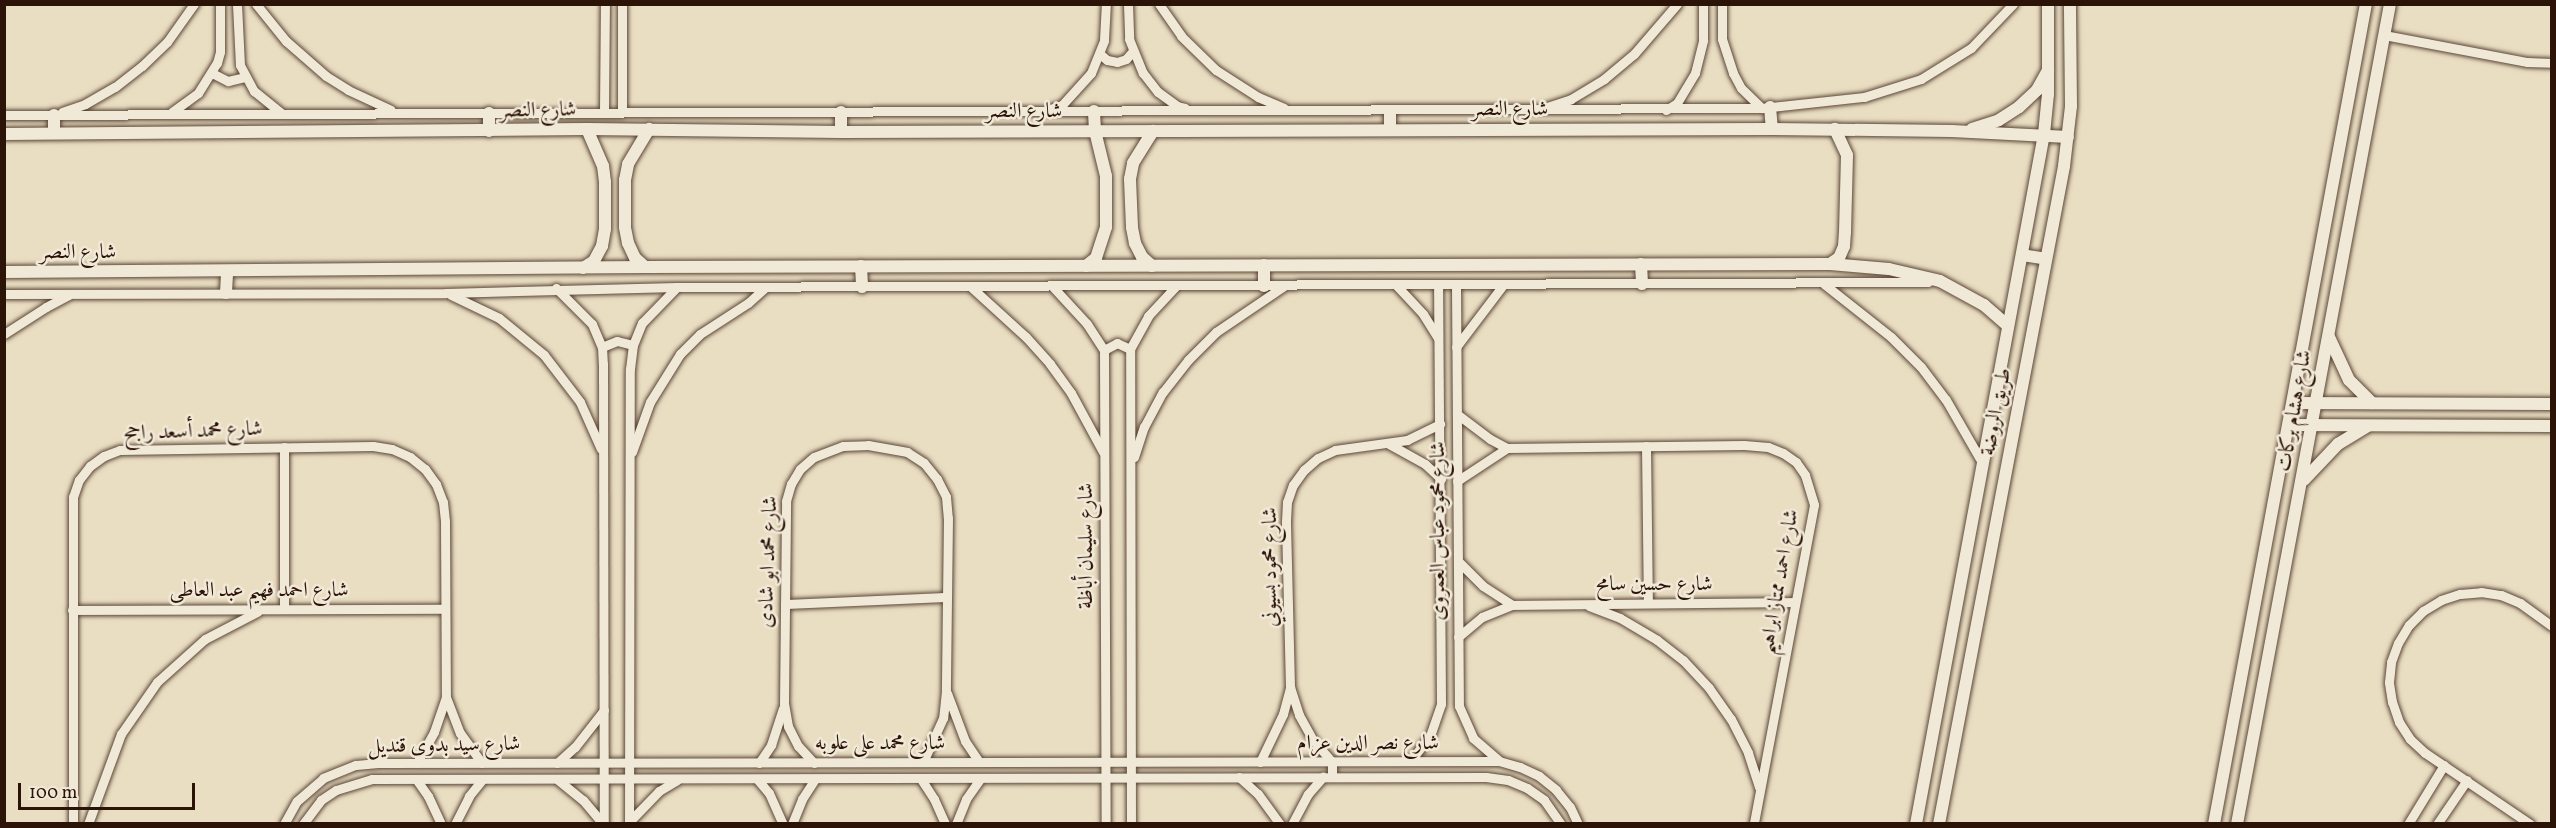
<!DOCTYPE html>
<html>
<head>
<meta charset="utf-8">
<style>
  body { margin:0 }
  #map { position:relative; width:2556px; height:828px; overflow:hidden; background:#e9ddc2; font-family:Vollkorn,Amiri,serif }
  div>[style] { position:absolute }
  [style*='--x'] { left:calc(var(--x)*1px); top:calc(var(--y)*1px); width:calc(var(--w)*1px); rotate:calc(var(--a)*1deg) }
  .roads { filter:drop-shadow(0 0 2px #5b4636) drop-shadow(0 0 2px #5b4636) }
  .minor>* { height:9px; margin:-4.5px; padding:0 4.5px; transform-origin:4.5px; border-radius:4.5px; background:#f1e9d7 }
  .tertiary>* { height:12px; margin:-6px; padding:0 6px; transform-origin:6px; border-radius:6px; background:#f1e9d7 }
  span { translate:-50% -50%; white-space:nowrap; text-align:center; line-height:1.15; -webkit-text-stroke:5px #f1e9d7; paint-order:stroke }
  .street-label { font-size:21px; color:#2c1307 }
  .frame { position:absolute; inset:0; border:6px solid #2c1307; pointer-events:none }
  .scale { position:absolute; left:18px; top:783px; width:177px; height:27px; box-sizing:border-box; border:3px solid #2c1307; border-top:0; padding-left:8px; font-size:18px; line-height:21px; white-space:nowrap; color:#2c1307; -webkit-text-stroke:4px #f1e9d7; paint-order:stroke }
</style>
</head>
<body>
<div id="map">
  <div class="roads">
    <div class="minor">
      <i style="--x:237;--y:4;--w:61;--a:87.2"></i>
      <i style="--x:240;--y:65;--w:30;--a:62"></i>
      <i style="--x:254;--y:91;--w:35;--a:39"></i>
      <i style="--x:256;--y:4;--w:48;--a:51"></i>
      <i style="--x:286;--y:41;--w:53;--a:41.2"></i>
      <i style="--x:326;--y:76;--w:26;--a:32"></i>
      <i style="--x:348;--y:90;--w:47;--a:24.9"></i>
      <i style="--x:1128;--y:4;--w:35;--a:88"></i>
      <i style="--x:1129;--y:39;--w:37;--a:68"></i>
      <i style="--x:1143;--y:73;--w:24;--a:52"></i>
      <i style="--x:1158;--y:92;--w:24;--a:36"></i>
      <i style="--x:1177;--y:106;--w:8;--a:14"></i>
      <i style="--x:1159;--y:4;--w:39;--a:55"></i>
      <i style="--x:1181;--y:36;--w:49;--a:44.2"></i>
      <i style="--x:1216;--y:70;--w:50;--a:32.7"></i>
      <i style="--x:1258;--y:97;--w:28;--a:23"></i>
      <i style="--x:1722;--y:4;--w:35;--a:90"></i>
      <i style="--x:1722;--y:39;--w:36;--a:72"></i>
      <i style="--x:1733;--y:73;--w:17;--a:62"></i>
      <i style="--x:1741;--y:88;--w:29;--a:44"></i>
      <i style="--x:2384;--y:35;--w:146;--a:10.7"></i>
      <i style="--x:2527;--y:62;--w:25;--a:2"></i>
      <i style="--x:1100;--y:54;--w:9;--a:41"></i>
      <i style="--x:1107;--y:60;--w:10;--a:11"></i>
      <i style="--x:1117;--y:62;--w:9;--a:-18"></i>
      <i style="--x:1126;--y:59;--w:9;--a:-49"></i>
      <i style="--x:212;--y:73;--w:18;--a:27"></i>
      <i style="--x:228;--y:81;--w:17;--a:-13"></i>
      <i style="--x:1544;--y:108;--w:28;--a:-18"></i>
      <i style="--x:1571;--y:99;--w:39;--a:-31"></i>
      <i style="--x:1604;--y:79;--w:39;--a:-40"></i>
      <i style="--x:1634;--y:54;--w:66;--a:-49.3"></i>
      <i style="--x:1050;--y:109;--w:13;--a:-18"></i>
      <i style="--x:1062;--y:105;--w:43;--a:-47.8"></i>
      <i style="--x:1091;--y:73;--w:35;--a:-68"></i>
      <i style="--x:1104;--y:40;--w:36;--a:-87"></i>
      <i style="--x:1666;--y:110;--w:13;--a:-32"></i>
      <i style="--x:1677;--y:103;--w:35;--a:-59"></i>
      <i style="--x:1695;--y:73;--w:34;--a:-76"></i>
      <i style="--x:1703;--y:40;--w:36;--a:-90"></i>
      <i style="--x:62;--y:112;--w:24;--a:-19"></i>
      <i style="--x:85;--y:104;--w:34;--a:-30"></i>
      <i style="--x:115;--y:87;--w:34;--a:-38"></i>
      <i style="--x:142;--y:66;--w:35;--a:-44"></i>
      <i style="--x:167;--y:42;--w:47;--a:-54.6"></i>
      <i style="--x:172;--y:112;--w:32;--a:-36"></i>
      <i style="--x:198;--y:93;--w:36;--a:-58"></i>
      <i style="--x:217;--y:63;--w:11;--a:-75"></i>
      <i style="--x:220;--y:52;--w:48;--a:-90"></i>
      <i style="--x:604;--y:112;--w:108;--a:-89.5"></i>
      <i style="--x:622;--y:112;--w:108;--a:-90"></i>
      <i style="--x:4;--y:115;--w:1758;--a:-0.23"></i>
      <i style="--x:1762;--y:108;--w:103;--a:-6.2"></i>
      <i style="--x:1864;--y:97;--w:60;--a:-17.5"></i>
      <i style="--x:1921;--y:79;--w:59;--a:-31.8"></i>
      <i style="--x:1971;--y:48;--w:61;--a:-46.3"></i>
      <i style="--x:1824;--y:284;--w:85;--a:38.3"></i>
      <i style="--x:1891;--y:337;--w:42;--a:45"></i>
      <i style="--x:1921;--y:367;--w:41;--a:52.9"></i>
      <i style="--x:1946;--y:400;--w:74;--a:60"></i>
      <i style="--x:1456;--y:285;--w:421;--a:89.6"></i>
      <i style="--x:1459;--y:706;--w:35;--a:66"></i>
      <i style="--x:1473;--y:738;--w:35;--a:41"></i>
      <i style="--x:1397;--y:286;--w:38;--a:47"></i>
      <i style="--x:1423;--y:314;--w:28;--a:58"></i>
      <i style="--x:971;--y:287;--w:74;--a:42.3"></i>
      <i style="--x:1026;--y:337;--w:36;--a:48"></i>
      <i style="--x:1050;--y:364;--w:36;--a:54"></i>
      <i style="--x:1071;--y:393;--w:67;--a:61.5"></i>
      <i style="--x:1053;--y:287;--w:50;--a:47.4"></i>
      <i style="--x:1087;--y:324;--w:31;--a:57"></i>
      <i style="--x:1104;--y:350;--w:474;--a:89.8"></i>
      <i style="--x:556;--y:288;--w:51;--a:45"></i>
      <i style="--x:592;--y:324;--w:25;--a:67"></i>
      <i style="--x:602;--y:347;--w:17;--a:87"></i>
      <i style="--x:603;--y:364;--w:460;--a:89.9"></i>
      <i style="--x:4;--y:294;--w:442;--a:-0.1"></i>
      <i style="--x:446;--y:293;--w:231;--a:-1.5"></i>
      <i style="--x:677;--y:287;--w:1251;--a:-0.23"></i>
      <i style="--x:451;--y:295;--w:53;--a:25.6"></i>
      <i style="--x:499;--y:318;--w:58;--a:39.4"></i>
      <i style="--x:544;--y:355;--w:59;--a:52.5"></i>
      <i style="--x:580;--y:402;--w:51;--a:65.9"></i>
      <i style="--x:4;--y:334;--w:50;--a:-32.7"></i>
      <i style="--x:46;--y:307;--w:26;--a:-28"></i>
      <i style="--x:602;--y:347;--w:16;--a:-22"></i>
      <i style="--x:617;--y:341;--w:16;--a:14"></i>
      <i style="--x:1456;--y:347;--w:78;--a:-52.8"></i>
      <i style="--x:1104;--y:350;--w:15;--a:-28"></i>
      <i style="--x:1117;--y:343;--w:14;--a:25"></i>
      <i style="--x:1457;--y:414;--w:41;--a:37.1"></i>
      <i style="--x:1490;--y:439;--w:19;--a:28"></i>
      <i style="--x:1389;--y:444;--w:41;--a:29.1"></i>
      <i style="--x:1425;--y:464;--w:22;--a:43"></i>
      <i style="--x:1646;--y:446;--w:157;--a:89.3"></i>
      <i style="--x:632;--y:452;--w:53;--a:-70.2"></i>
      <i style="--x:650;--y:402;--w:57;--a:-58"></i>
      <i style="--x:680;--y:354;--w:28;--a:-45"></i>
      <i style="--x:700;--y:334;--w:57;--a:-32.9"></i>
      <i style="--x:748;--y:303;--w:24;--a:-42"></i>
      <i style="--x:1134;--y:457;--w:32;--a:-72"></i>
      <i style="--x:1144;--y:427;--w:40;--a:-62"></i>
      <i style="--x:1163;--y:392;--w:41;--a:-52"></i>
      <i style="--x:1188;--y:360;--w:40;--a:-45"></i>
      <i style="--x:1216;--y:332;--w:82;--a:-34.1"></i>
      <i style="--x:1457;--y:481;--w:60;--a:-33.4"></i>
      <i style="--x:1507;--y:448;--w:237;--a:-0.7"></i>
      <i style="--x:1744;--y:445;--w:24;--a:5"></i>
      <i style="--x:1768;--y:447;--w:16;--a:22"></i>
      <i style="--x:1783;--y:453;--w:16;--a:35"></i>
      <i style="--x:1796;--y:462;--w:16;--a:55"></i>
      <i style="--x:1805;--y:475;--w:31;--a:73"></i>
      <i style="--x:1814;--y:505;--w:325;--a:100.7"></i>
      <i style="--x:1458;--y:561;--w:35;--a:45"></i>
      <i style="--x:1483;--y:586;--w:35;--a:33"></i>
      <i style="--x:785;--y:604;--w:161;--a:-2.5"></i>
      <i style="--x:1589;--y:606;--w:33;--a:21"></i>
      <i style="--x:1620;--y:618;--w:43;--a:30.7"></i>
      <i style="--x:1657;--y:640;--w:33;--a:38"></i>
      <i style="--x:1683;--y:660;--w:38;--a:47"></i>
      <i style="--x:1709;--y:688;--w:38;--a:55"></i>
      <i style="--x:1731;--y:719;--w:38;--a:63"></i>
      <i style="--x:1748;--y:753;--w:36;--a:72"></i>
      <i style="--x:284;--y:609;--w:162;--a:-90"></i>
      <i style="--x:72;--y:610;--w:373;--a:-0.2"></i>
      <i style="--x:1458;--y:637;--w:31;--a:-40"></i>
      <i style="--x:1482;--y:617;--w:32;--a:-22"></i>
      <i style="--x:1512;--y:605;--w:283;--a:-0.6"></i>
      <i style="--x:1290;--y:687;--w:29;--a:72"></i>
      <i style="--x:1299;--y:715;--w:29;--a:61"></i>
      <i style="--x:1313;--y:740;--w:29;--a:49"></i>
      <i style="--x:1332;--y:762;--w:15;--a:90"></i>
      <i style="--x:947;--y:693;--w:51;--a:69.4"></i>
      <i style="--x:965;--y:741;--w:25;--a:56"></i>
      <i style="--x:446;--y:697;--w:39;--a:69"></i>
      <i style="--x:460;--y:733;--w:37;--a:54"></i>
      <i style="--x:1410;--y:761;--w:32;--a:-51"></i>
      <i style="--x:1430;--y:736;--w:34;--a:-71"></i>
      <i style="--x:1441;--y:704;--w:418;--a:-90.4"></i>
      <i style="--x:1260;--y:762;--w:53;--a:-64.4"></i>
      <i style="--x:1283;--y:714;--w:28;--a:-75"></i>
      <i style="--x:1290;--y:687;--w:166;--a:-91.4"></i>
      <i style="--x:1286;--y:521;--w:19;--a:-87"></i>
      <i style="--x:1287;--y:502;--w:18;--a:-71"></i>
      <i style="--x:1293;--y:485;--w:19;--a:-54"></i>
      <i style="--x:1304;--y:470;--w:18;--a:-41"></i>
      <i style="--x:1318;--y:458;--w:19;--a:-25"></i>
      <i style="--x:1335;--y:450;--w:73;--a:-7.9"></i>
      <i style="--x:1407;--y:440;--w:37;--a:-26"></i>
      <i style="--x:557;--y:763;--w:24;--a:-42"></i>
      <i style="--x:575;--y:747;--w:47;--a:-51.9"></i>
      <i style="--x:759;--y:763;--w:22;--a:-56"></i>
      <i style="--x:771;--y:745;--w:38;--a:-72"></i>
      <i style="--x:814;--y:763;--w:23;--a:-133"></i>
      <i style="--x:798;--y:746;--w:22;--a:-117"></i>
      <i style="--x:788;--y:726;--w:22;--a:-100"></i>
      <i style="--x:784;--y:704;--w:203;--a:-89.4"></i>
      <i style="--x:786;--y:501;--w:18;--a:-74"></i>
      <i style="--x:791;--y:484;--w:17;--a:-59"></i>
      <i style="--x:800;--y:469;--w:18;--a:-41"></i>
      <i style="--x:814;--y:457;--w:31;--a:-21"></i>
      <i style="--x:843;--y:446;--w:25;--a:-2"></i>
      <i style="--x:868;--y:445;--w:40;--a:10"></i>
      <i style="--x:907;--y:452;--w:20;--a:33"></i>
      <i style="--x:924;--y:463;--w:21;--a:51"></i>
      <i style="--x:937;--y:479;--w:20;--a:63"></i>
      <i style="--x:946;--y:497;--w:21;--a:85"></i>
      <i style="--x:948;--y:518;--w:173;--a:90.7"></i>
      <i style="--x:946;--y:691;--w:27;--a:96"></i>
      <i style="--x:943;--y:718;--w:48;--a:114.4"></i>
      <i style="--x:1239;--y:777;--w:25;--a:42"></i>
      <i style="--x:1258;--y:794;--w:37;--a:54"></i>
      <i style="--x:416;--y:779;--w:21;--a:55"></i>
      <i style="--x:428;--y:796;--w:31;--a:65"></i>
      <i style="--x:921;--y:779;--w:24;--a:57"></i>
      <i style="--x:934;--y:799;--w:27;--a:66"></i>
      <i style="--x:558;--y:780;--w:32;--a:39"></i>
      <i style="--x:583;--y:800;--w:31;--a:50"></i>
      <i style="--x:758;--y:780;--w:17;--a:50"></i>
      <i style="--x:769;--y:793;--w:34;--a:66"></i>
      <i style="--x:629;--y:822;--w:43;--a:-45.9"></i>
      <i style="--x:659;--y:791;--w:21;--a:-31"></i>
      <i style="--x:73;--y:824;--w:327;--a:-90"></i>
      <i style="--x:73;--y:497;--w:18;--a:-71"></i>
      <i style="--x:79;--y:480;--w:18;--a:-52"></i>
      <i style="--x:90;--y:466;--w:17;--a:-36"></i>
      <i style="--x:104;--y:456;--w:17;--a:-21"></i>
      <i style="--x:120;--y:450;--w:253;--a:-0.9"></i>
      <i style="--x:373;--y:446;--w:19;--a:9"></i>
      <i style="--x:392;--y:449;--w:20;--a:24"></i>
      <i style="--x:410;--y:457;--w:19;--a:39"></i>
      <i style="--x:425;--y:469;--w:19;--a:54"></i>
      <i style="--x:436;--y:484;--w:19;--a:69"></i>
      <i style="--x:443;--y:502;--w:19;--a:84"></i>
      <i style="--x:445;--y:521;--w:176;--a:89.7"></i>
      <i style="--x:446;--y:697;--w:37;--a:109"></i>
      <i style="--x:434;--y:732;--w:35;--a:119"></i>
      <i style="--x:88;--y:824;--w:96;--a:-69.9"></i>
      <i style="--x:121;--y:734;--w:63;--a:-55.3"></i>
      <i style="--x:157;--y:682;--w:64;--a:-41.9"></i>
      <i style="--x:205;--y:639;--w:59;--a:-27.4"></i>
      <i style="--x:284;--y:824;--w:26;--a:-61"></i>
      <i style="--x:297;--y:801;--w:35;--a:-41"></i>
      <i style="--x:323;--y:778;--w:35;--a:-22"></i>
      <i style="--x:356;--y:765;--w:22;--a:-5"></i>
      <i style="--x:378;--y:763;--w:1121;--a:-0.1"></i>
      <i style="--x:1499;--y:761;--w:22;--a:16"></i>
      <i style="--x:1520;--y:767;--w:21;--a:25"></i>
      <i style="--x:1539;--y:776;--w:22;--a:39"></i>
      <i style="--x:1556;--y:790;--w:22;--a:51"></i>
      <i style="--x:1570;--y:807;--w:19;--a:65"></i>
      <i style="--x:303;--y:824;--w:30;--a:-53"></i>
      <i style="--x:321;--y:800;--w:18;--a:-34"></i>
      <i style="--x:336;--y:790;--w:38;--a:-17"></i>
      <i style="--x:372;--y:779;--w:1114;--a:-0.1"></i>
      <i style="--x:1486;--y:777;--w:22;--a:8"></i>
      <i style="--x:1508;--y:780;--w:21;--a:23"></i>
      <i style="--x:1527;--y:788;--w:21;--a:35"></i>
      <i style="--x:1544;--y:800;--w:29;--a:55"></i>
      <i style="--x:455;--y:824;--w:31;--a:-63"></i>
      <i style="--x:469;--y:796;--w:21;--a:-51"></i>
      <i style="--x:629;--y:824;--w:455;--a:-89.9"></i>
      <i style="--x:630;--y:369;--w:24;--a:-83"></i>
      <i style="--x:633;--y:345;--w:24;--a:-68"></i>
      <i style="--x:642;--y:323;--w:50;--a:-45.8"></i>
      <i style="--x:792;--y:824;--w:27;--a:-68"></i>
      <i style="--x:802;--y:799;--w:24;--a:-57"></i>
      <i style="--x:956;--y:824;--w:27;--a:-68"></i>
      <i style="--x:966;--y:799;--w:24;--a:-55"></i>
      <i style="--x:1131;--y:824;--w:475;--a:-90.1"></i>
      <i style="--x:1130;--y:349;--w:38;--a:-61"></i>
      <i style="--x:1148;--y:316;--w:41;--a:-47"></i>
      <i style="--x:1292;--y:824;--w:34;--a:-62"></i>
      <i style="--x:1308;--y:794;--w:23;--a:-49"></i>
      <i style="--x:2408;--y:824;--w:69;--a:-58.6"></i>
      <i style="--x:2437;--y:824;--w:53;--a:-55.7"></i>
      <i style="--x:2530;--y:824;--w:127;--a:-145.9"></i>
      <i style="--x:2425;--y:753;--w:21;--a:-137"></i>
      <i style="--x:2410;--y:739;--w:20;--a:-123"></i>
      <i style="--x:2399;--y:722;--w:21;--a:-109"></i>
      <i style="--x:2392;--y:702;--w:20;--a:-99"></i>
      <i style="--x:2389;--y:682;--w:20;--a:-84"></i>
      <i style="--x:2391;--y:662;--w:20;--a:-70"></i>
      <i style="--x:2398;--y:643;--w:21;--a:-59"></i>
      <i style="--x:2409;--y:625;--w:20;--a:-45"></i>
      <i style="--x:2423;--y:611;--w:21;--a:-31"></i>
      <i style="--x:2441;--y:600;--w:20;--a:-18"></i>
      <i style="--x:2460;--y:594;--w:21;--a:-5"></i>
      <i style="--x:2481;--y:592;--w:20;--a:9"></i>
      <i style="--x:2501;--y:595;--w:21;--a:23"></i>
      <i style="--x:2520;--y:603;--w:39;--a:36"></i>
    </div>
    <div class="tertiary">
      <i style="--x:1770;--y:107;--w:22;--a:85"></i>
      <i style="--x:1972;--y:129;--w:28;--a:-18"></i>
      <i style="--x:1999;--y:120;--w:24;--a:-33"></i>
      <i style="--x:2019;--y:107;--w:25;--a:-43"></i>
      <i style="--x:2037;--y:90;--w:23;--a:-61"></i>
      <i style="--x:1390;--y:130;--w:19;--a:-90"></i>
      <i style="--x:489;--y:131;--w:18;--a:-90"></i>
      <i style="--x:841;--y:132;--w:20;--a:-90"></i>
      <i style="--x:54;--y:133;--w:18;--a:-90"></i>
      <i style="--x:4;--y:134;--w:583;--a:-0.49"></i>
      <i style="--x:587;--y:129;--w:254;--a:0.7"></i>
      <i style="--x:841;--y:132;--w:931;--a:-0.18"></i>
      <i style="--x:1772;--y:129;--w:180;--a:0.6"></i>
      <i style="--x:1952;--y:131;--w:116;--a:3"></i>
      <i style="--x:2022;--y:255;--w:24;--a:9"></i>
      <i style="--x:1641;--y:264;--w:20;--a:87"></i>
      <i style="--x:1830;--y:264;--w:11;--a:-34"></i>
      <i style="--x:1839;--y:258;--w:13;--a:-67"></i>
      <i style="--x:1844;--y:246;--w:14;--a:-86"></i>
      <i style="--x:1845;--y:232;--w:77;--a:-88.5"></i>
      <i style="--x:1847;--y:155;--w:29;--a:-115"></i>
      <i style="--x:1264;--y:265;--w:21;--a:90"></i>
      <i style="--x:861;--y:266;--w:21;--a:87"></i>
      <i style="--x:1086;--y:266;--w:13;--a:-39"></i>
      <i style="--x:1096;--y:258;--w:33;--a:-72"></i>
      <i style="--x:1106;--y:227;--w:51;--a:-90"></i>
      <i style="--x:1106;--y:176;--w:46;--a:-103.7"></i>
      <i style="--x:1095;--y:131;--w:20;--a:-93"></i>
      <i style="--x:1152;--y:266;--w:13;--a:-138"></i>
      <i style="--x:1142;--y:257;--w:16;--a:-117"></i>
      <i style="--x:1135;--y:243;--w:16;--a:-101"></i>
      <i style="--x:1132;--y:227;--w:48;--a:-92.4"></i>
      <i style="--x:1130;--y:179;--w:16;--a:-79"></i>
      <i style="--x:1133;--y:163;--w:38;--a:-58"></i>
      <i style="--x:645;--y:267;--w:13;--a:-138"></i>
      <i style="--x:635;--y:258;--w:17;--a:-115"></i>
      <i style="--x:628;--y:243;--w:16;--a:-101"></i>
      <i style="--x:625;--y:227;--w:47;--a:-90"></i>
      <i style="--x:625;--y:180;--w:16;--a:-79"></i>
      <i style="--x:628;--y:164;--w:41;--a:-59"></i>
      <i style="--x:583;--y:268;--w:13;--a:-32"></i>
      <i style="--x:594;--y:261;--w:17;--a:-62"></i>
      <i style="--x:602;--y:246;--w:17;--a:-80"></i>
      <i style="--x:605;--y:229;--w:47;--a:-90"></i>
      <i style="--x:605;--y:182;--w:16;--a:-97"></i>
      <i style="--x:603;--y:166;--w:40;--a:-113.4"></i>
      <i style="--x:4;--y:272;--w:641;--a:-0.45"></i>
      <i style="--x:645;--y:267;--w:1185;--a:-0.15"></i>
      <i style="--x:1830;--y:264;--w:59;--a:4.8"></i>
      <i style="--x:1889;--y:269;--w:52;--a:13.2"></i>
      <i style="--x:1940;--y:281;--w:50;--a:28.6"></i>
      <i style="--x:1984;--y:305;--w:32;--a:41"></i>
      <i style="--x:226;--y:293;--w:20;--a:-87"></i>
      <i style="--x:2329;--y:337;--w:47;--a:65.1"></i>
      <i style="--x:2349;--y:380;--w:33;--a:45"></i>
      <i style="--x:2293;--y:403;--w:259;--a:0.2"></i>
      <i style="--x:2289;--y:425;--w:263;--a:0.2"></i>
      <i style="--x:2304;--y:480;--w:50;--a:-46.6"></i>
      <i style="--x:2338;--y:444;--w:35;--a:-31"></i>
      <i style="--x:1916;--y:824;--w:702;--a:-79.49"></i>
      <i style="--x:2044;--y:134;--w:40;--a:-84.3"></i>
      <i style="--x:2048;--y:94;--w:90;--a:-90"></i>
      <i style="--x:1939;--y:824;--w:670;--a:-79.24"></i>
      <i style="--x:2064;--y:166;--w:60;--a:-83.3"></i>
      <i style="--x:2071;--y:106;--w:102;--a:-90.6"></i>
      <i style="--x:2214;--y:824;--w:834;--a:-79.5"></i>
      <i style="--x:2237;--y:824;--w:834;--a:-79.43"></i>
    </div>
  </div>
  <div class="street-label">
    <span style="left:1510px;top:110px">شارع النصر</span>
    <span style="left:538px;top:111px;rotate:-1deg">شارع النصر</span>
    <span style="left:1024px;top:112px">شارع النصر</span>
    <span style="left:78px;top:253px">شارع النصر</span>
    <span style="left:2295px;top:411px;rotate:-80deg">شارع هشام بركات</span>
    <span style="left:1997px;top:412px;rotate:-79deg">طريق الروضة</span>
    <span style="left:193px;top:432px;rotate:-2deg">شارع محمد أسعد راجح</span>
    <span style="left:1439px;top:531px;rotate:-90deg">شارع محمود عباس العمروى</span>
    <span style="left:1087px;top:546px;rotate:-90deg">شارع سليمان أباظة</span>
    <span style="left:769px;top:562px;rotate:-88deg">شارع محمد ابو شادى</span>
    <span style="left:1271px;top:567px;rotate:-90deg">شارع محمود بسيوني</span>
    <span style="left:1780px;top:582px;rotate:-80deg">شارع احمد ممتاز ابراهيم</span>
    <span style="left:1654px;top:585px">شارع حسين سامح</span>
    <span style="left:259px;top:591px">شارع احمد فهيم عبد العاطى</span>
    <span style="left:880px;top:744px">شارع محمد على علوبه</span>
    <span style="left:1368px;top:744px">شارع نصر الدين عزام</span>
    <span style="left:444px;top:746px;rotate:-1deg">شارع سيد بدوى قنديل</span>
  </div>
  <div class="frame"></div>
  <div class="scale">100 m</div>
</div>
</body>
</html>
